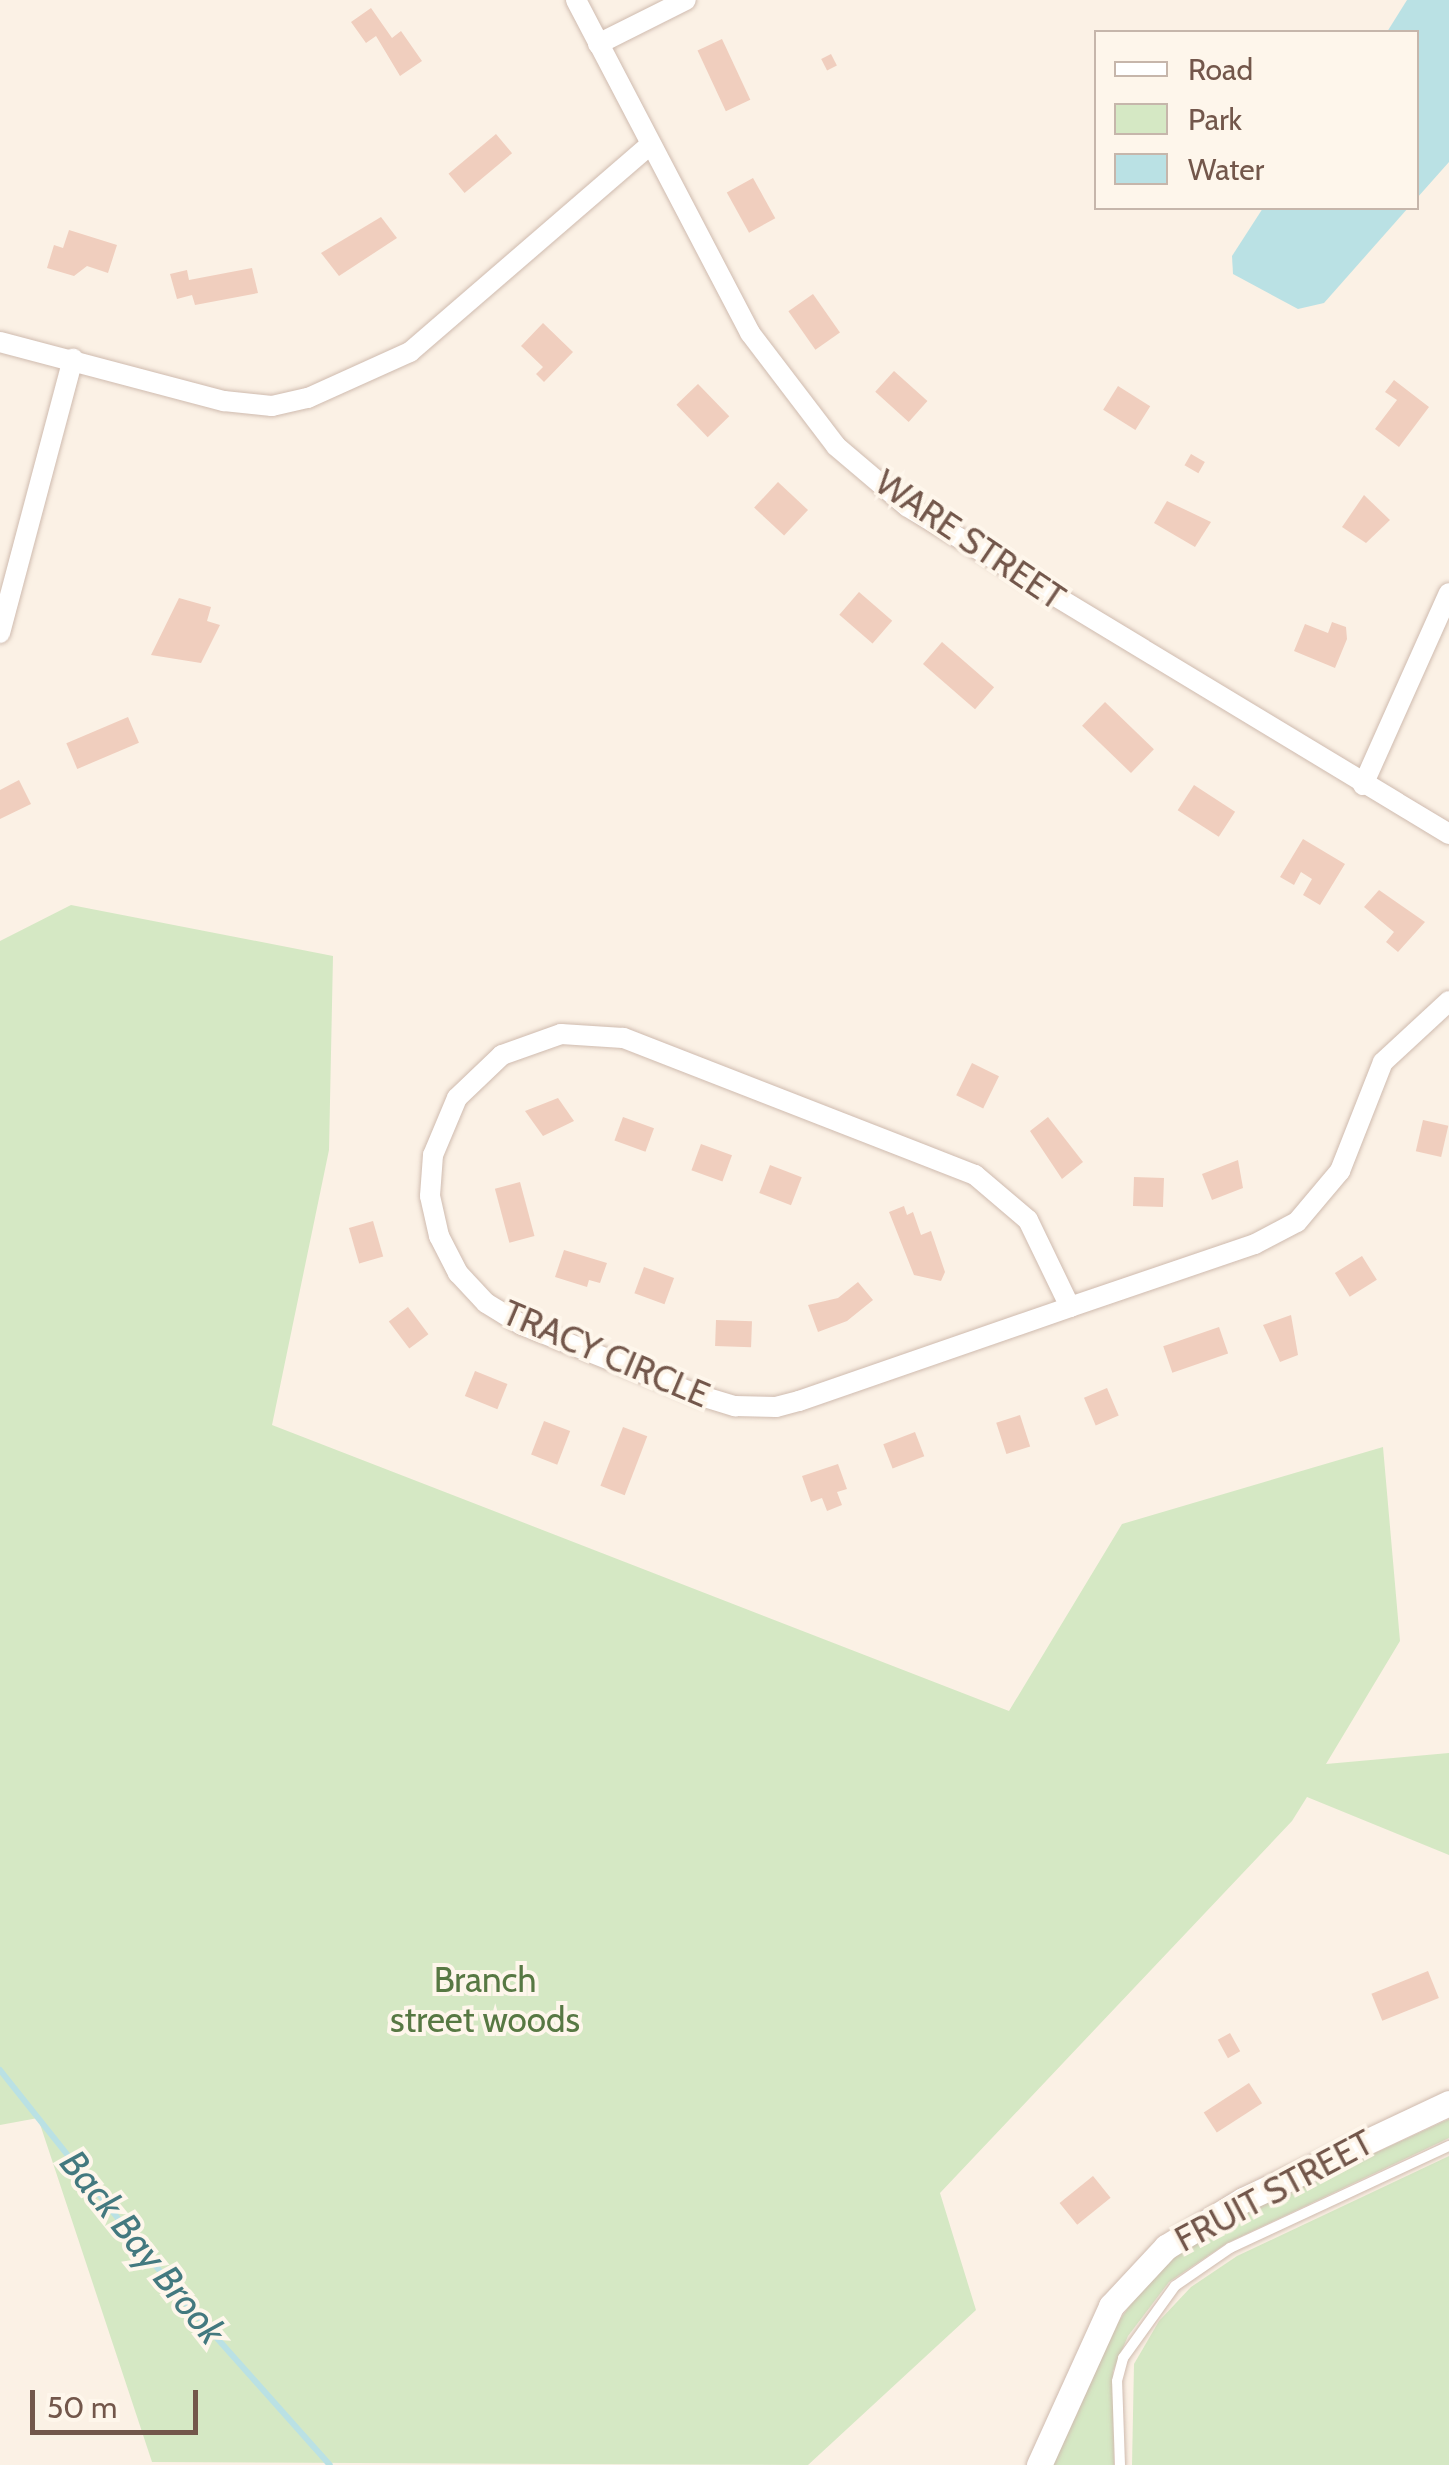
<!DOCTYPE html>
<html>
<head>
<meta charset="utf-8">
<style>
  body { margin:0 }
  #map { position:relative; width:1449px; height:2465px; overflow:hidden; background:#fbf1e5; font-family:Cabin,sans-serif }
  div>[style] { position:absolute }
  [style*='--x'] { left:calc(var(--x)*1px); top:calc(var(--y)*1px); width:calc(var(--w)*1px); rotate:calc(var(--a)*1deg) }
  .green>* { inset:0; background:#d5e8c4 }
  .water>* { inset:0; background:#bae1e4 }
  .stream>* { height:6px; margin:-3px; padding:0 3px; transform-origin:3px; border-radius:3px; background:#bae1e4 }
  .building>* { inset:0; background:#f0cebe; transform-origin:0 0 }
  .roads { filter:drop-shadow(0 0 2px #cfbbaf) drop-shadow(0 0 2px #cfbbaf) }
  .service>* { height:10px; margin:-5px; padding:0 5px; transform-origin:5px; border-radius:5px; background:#fff }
  .minor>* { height:20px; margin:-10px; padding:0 10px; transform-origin:10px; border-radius:10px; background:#fff }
  .tertiary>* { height:25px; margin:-12.5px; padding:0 12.5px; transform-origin:12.5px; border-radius:12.5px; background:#fff }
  span { translate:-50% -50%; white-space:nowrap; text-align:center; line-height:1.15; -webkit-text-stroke:8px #fef6eb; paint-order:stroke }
  .street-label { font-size:35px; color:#73574b }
  .park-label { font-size:35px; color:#577843 }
  .water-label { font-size:38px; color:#43797f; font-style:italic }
  .legend { position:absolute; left:1094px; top:30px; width:325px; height:180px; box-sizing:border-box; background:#fef6eb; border:2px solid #c6b6ab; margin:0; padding:12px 18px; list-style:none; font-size:30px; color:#73574b }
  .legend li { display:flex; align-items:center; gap:20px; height:50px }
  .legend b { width:50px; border:2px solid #c6b6ab }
  .scale { position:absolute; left:30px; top:2390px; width:168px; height:45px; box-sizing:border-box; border:5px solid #73574b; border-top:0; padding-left:12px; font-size:30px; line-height:35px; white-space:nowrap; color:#73574b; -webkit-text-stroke:8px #fef6eb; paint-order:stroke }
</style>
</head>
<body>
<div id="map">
  <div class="green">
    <i style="clip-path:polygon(71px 905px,333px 956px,329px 1150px,272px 1425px,1009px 1711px,1122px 1524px,1383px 1447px,1400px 1641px,1326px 1764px,1449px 1753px,1449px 1855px,1307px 1797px,1292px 1821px,940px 2193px,976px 2310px,808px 2465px,152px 2462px,38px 2118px,0 2125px,0 941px)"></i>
    <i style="clip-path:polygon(1449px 2119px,1449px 2138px,1227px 2243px,1169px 2282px,1128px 2336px,1113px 2371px,1114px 2465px,1048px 2465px,1108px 2337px,1145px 2283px,1179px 2252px,1228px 2221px)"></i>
    <i style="clip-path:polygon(1449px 2156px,1449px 2465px,1132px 2465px,1134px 2364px,1159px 2321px,1191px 2287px,1237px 2256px)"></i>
  </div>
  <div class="water">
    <i style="clip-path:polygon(1407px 0,1449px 0,1449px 162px,1417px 198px,1416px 32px,1387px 32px)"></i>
    <i style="clip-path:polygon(1263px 208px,1408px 208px,1324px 303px,1298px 309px,1233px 274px,1232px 256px)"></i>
  </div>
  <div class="stream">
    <i style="--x:0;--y:2070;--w:293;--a:51.5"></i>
    <i style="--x:182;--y:2299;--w:222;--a:48.3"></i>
  </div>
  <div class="building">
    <i style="clip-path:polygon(371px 8px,392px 38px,401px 31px,422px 61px,400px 76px,376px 36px,366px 43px,351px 22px)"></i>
    <i style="left:722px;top:39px;width:67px;height:27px;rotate:65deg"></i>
    <i style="left:831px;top:54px;width:13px;height:11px;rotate:63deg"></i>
    <i style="left:496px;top:134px;width:25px;height:62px;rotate:50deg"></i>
    <i style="left:753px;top:178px;width:46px;height:30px;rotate:61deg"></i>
    <i style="clip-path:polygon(381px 217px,397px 238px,339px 276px,321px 253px)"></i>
    <i style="clip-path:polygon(69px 230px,117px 245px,108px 273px,87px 266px,74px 276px,47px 268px,54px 245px,63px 248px)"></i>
    <i style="clip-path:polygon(252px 268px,258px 293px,195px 305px,192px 295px,177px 299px,170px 274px,187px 270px,189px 280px)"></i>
    <i style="left:813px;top:294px;width:47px;height:30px;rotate:55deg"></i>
    <i style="clip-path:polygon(543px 323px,573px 352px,544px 382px,536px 374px,543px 367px,521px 346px)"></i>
    <i style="left:894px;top:371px;width:45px;height:28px;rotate:42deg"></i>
    <i style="clip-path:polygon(1394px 380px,1429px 407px,1399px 447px,1375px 429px,1397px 400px,1385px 392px)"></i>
    <i style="left:698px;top:384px;width:45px;height:30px;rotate:46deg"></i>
    <i style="left:1118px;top:386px;width:38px;height:28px;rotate:32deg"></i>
    <i style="left:1191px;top:454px;width:16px;height:13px;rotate:30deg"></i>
    <i style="left:778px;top:482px;width:41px;height:35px;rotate:43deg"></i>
    <i style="clip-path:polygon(1364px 495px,1390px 520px,1366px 543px,1342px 527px)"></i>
    <i style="clip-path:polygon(1167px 501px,1211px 522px,1195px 547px,1154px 523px)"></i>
    <i style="left:859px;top:592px;width:44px;height:30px;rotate:41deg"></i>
    <i style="clip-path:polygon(179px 598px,211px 607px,207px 621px,220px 625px,201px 663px,151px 655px)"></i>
    <i style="clip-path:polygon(1332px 622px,1346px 627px,1347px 639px,1335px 668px,1294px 651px,1305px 624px,1328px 633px)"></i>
    <i style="left:942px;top:642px;width:69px;height:29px;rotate:41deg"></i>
    <i style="left:1105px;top:702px;width:68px;height:33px;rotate:44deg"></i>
    <i style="left:128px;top:717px;width:28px;height:67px;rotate:67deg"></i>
    <i style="clip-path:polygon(19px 780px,31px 804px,0 819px,0 790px)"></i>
    <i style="left:1194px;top:785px;width:49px;height:30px;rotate:33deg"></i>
    <i style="clip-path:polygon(1303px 839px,1345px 864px,1320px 905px,1303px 895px,1312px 879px,1301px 872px,1294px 885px,1280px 877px)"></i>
    <i style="clip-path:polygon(1379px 890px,1425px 922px,1398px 952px,1386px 942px,1394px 932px,1364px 907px)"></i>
    <i style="left:972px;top:1063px;width:30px;height:36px;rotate:26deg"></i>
    <i style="clip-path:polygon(558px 1098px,574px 1121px,543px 1136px,525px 1111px)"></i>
    <i style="left:623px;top:1117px;width:33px;height:25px;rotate:20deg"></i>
    <i style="clip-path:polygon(1048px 1117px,1083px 1162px,1062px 1179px,1030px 1131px)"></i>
    <i style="left:1423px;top:1120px;width:26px;height:32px;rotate:13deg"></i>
    <i style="left:701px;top:1144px;width:33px;height:28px;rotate:20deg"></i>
    <i style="clip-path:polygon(1238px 1160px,1243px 1188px,1212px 1200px,1202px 1174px)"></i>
    <i style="left:770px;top:1165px;width:34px;height:30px;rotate:21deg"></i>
    <i style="left:1134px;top:1177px;width:30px;height:29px;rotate:2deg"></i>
    <i style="left:520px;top:1182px;width:56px;height:26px;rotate:75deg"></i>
    <i style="clip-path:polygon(904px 1206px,907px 1215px,913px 1212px,921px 1235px,931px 1231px,945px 1272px,941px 1281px,914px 1275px,889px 1212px)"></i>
    <i style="left:373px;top:1221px;width:37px;height:25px;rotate:74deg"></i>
    <i style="clip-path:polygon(564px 1250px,607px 1263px,600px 1283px,589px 1280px,587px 1287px,555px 1277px)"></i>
    <i style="left:1362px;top:1256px;width:28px;height:32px;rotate:58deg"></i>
    <i style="left:644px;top:1267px;width:32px;height:28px;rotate:20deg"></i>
    <i style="clip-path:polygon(858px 1282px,873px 1300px,847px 1321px,818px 1332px,808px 1305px,838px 1298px)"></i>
    <i style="left:408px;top:1307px;width:34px;height:24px;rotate:53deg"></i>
    <i style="clip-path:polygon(1291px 1315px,1298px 1355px,1280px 1362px,1263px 1325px)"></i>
    <i style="left:716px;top:1320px;width:36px;height:26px;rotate:2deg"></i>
    <i style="left:1219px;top:1327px;width:28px;height:59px;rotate:71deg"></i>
    <i style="left:475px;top:1371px;width:35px;height:27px;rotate:22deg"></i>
    <i style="left:1107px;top:1388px;width:30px;height:25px;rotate:67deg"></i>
    <i style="left:1020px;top:1415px;width:33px;height:25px;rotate:72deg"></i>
    <i style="left:544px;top:1421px;width:28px;height:36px;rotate:21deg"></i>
    <i style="left:623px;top:1427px;width:26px;height:63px;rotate:21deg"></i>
    <i style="left:915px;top:1432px;width:26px;height:34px;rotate:69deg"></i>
    <i style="clip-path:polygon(838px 1464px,847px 1489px,837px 1492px,842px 1505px,827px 1511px,822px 1498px,811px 1502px,802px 1476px)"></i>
    <i style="left:1428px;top:1971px;width:29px;height:61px;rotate:68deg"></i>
    <i style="left:1230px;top:2033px;width:21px;height:14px;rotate:61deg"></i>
    <i style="left:1249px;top:2083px;width:24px;height:54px;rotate:57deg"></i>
    <i style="left:1093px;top:2176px;width:28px;height:43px;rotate:51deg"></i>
  </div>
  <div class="roads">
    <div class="service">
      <i style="--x:1120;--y:2465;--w:84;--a:-92"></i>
      <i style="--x:1117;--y:2381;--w:24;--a:-75"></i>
      <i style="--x:1123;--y:2358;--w:89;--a:-54.2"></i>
      <i style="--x:1175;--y:2286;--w:67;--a:-34.6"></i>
      <i style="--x:1230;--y:2248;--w:242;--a:-25"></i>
    </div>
    <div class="minor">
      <i style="--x:576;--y:0;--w:376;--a:62.4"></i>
      <i style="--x:750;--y:333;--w:142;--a:52.7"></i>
      <i style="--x:836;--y:446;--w:94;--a:40.3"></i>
      <i style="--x:908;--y:507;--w:632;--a:31.15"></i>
      <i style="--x:598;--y:44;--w:98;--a:-26.6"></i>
      <i style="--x:0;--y:342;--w:232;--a:14.8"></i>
      <i style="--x:224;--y:401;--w:48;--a:5.9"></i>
      <i style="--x:272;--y:406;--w:37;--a:-13"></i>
      <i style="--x:308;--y:398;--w:112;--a:-24.3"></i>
      <i style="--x:410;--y:352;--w:317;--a:-40.8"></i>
      <i style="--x:0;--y:633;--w:284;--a:-75.1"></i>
      <i style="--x:1363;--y:785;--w:210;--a:-65.9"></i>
      <i style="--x:1070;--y:1307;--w:97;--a:-115.8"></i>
      <i style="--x:1028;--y:1220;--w:70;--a:-139.7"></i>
      <i style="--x:975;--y:1175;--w:378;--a:-158.7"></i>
      <i style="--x:623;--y:1038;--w:62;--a:-176.3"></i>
      <i style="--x:561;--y:1034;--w:63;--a:160.4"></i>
      <i style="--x:502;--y:1055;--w:62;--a:136.3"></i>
      <i style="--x:457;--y:1098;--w:62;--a:112.8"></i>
      <i style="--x:433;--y:1155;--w:41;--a:94.2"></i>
      <i style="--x:430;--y:1196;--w:41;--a:77.3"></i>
      <i style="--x:439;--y:1236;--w:42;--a:62.8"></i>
      <i style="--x:458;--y:1273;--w:41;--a:47"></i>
      <i style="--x:486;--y:1303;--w:42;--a:31.4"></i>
      <i style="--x:522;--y:1325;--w:189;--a:21.7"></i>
      <i style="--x:698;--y:1395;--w:39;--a:17"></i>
      <i style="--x:735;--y:1406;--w:41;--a:1.4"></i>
      <i style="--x:776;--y:1407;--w:24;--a:-15"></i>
      <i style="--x:799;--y:1401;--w:287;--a:-19.1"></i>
      <i style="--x:1070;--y:1307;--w:195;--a:-18.8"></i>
      <i style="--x:1255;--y:1244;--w:47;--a:-27.6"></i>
      <i style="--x:1297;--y:1222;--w:67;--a:-49.9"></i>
      <i style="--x:1340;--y:1171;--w:117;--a:-68.5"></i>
      <i style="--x:1383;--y:1062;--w:90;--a:-42.7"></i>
    </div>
    <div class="tertiary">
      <i style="--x:1039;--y:2465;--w:175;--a:-65.6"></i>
      <i style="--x:1111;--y:2306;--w:81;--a:-47"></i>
      <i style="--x:1166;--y:2247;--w:90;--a:-31.4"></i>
      <i style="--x:1243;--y:2200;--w:228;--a:-25.2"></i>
    </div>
  </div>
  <div class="street-label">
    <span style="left:970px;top:540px;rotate:34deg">WARE STREET</span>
    <span style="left:606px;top:1354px;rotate:23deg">TRACY CIRCLE</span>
    <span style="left:1274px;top:2191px;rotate:-28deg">FRUIT STREET</span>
  </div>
  <div class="park-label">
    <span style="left:485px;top:2000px">Branch<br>street woods</span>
  </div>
  <div class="water-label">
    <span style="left:143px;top:2247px;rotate:51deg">Back Bay Brook</span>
  </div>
  <ul class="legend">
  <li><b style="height:12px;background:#fff"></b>Road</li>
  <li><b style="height:28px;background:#d5e8c4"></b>Park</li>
  <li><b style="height:28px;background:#bae1e4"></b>Water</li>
  </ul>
  <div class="scale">50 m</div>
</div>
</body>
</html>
